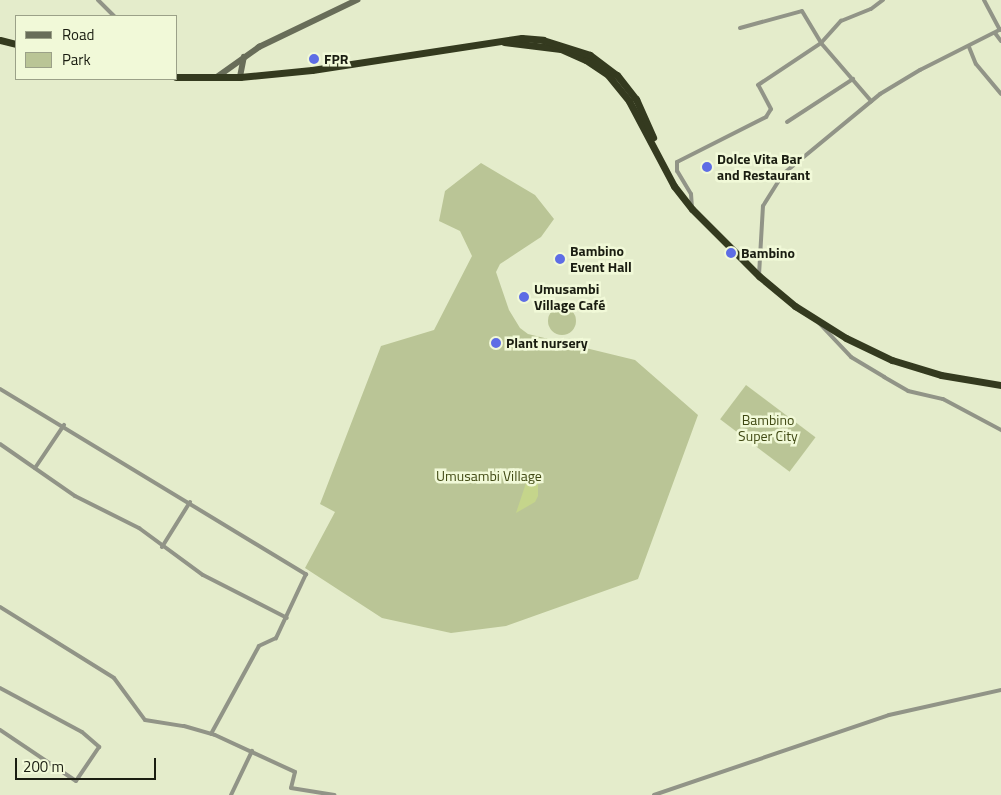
<!DOCTYPE html>
<html>
<head>
<meta charset="utf-8">
<style>
  body { margin:0 }
  #map { position:relative; width:1001px; height:795px; overflow:hidden; background:#e4eccb; font-family:"Titillium Web",sans-serif }
  div>[style] { position:absolute }
  [style*='--x'] { left:calc(var(--x)*1px); top:calc(var(--y)*1px); width:calc(var(--w)*1px); rotate:calc(var(--a)*1deg) }
  .green>* { inset:0; background:#bac596; transform-origin:0 0 }
  .round { border-radius:50% }
  .water>* { inset:0; background:#c5d58b }
  .street>* { height:4px; margin:-2px; padding:0 2px; transform-origin:2px; border-radius:2px; background:#919487 }
  .secondary>* { height:5.5px; margin:-2.75px; padding:0 2.75px; transform-origin:2.75px; border-radius:2.75px; background:#686d59 }
  .highway>* { height:7px; margin:-3.5px; padding:0 3.5px; transform-origin:3.5px; border-radius:3.5px; background:#343a1f }
  .dots>* { width:14px; height:14px; translate:-50% -50%; box-sizing:border-box; border:2px solid #f1f9d8; border-radius:50% }
  span { translate:-50% -50%; white-space:nowrap; text-align:center; line-height:1.15; -webkit-text-stroke:5px #f1f9d8; paint-order:stroke }
  .poi-label { font-size:14px; color:#1a1d11; font-weight:700 }
  .left { translate:0 -50%; text-align:left }
  .park-label { font-size:14px; color:#3f4812 }
  .legend { position:absolute; left:15px; top:15px; width:162px; height:65px; box-sizing:border-box; background:#f1f9d8; border:1px solid #9ba188; margin:0; padding:6px 9px; list-style:none; font-size:15px; color:#1a1d11 }
  .legend li { display:flex; align-items:center; gap:10px; height:25px }
  .legend b { width:25px; border:1px solid #9ba188 }
  .scale { position:absolute; left:15px; top:758px; width:141px; height:22px; box-sizing:border-box; border:2px solid #1a1d11; border-top:0; padding-left:6px; font-size:15px; line-height:18px; white-space:nowrap; color:#1a1d11; -webkit-text-stroke:4px #f1f9d8; paint-order:stroke }
</style>
</head>
<body>
<div id="map">
  <div class="green">
    <i style="clip-path:polygon(481px 163px,535px 195px,554px 219px,541px 237px,500px 264px,496px 272px,509px 310px,520px 328px,528px 334px,635px 360px,698px 415px,638px 579px,506px 626px,451px 633px,382px 618px,305px 568px,335px 512px,320px 504px,381px 346px,434px 330px,472px 256px,460px 231px,439px 221px,445px 191px)"></i>
    <i class="round" style="left:548px;top:307px;width:28px;height:28px"></i>
    <i style="left:746px;top:385px;width:87px;height:43px;rotate:37deg"></i>
  </div>
  <div class="water">
    <i style="clip-path:polygon(528px 477px,538px 483px,538px 496px,535px 502px,516px 513px)"></i>
  </div>
  <div class="street">
    <i style="--x:98;--y:0;--w:23;--a:45"></i>
    <i style="--x:984;--y:0;--w:34;--a:62"></i>
    <i style="--x:740;--y:28;--w:64;--a:-15.3"></i>
    <i style="--x:802;--y:11;--w:37;--a:59"></i>
    <i style="--x:821;--y:43;--w:77;--a:49.2"></i>
    <i style="--x:995;--y:33;--w:10;--a:53"></i>
    <i style="--x:969;--y:47;--w:18;--a:68"></i>
    <i style="--x:976;--y:64;--w:39;--a:50"></i>
    <i style="--x:787;--y:122;--w:79;--a:-33.1"></i>
    <i style="--x:692;--y:208;--w:14;--a:-94"></i>
    <i style="--x:691;--y:194;--w:27;--a:-121"></i>
    <i style="--x:677;--y:171;--w:9;--a:-90"></i>
    <i style="--x:677;--y:162;--w:100;--a:-26.8"></i>
    <i style="--x:766;--y:117;--w:9;--a:-58"></i>
    <i style="--x:771;--y:109;--w:27;--a:-118"></i>
    <i style="--x:758;--y:85;--w:76;--a:-33.7"></i>
    <i style="--x:821;--y:43;--w:30;--a:-48"></i>
    <i style="--x:841;--y:21;--w:32;--a:-22"></i>
    <i style="--x:871;--y:9;--w:15;--a:-37"></i>
    <i style="--x:759;--y:275;--w:69;--a:-86.7"></i>
    <i style="--x:763;--y:206;--w:38;--a:-58"></i>
    <i style="--x:783;--y:174;--w:126;--a:-39.5"></i>
    <i style="--x:880;--y:94;--w:47;--a:-31"></i>
    <i style="--x:920;--y:70;--w:91;--a:-26.8"></i>
    <i style="--x:819;--y:323;--w:47;--a:46.7"></i>
    <i style="--x:851;--y:357;--w:39;--a:31"></i>
    <i style="--x:884;--y:377;--w:28;--a:30"></i>
    <i style="--x:908;--y:391;--w:36;--a:13"></i>
    <i style="--x:943;--y:399;--w:66;--a:28.1"></i>
    <i style="--x:0;--y:389;--w:358;--a:31.2"></i>
    <i style="--x:306;--y:574;--w:71;--a:115.1"></i>
    <i style="--x:276;--y:638;--w:19;--a:155"></i>
    <i style="--x:259;--y:646;--w:100;--a:118.6"></i>
    <i style="--x:0;--y:444;--w:91;--a:34.7"></i>
    <i style="--x:75;--y:496;--w:72;--a:26.6"></i>
    <i style="--x:139;--y:528;--w:79;--a:36.3"></i>
    <i style="--x:203;--y:575;--w:94;--a:27.1"></i>
    <i style="--x:35;--y:468;--w:52;--a:-56"></i>
    <i style="--x:162;--y:547;--w:53;--a:-58.1"></i>
    <i style="--x:0;--y:607;--w:134;--a:31.9"></i>
    <i style="--x:114;--y:678;--w:52;--a:53.6"></i>
    <i style="--x:145;--y:720;--w:39;--a:9"></i>
    <i style="--x:184;--y:726;--w:32;--a:16"></i>
    <i style="--x:215;--y:735;--w:88;--a:24.8"></i>
    <i style="--x:295;--y:772;--w:16;--a:104"></i>
    <i style="--x:291;--y:788;--w:44;--a:9.2"></i>
    <i style="--x:0;--y:688;--w:93;--a:28.2"></i>
    <i style="--x:82;--y:732;--w:23;--a:41"></i>
    <i style="--x:99;--y:747;--w:41;--a:124.1"></i>
    <i style="--x:76;--y:781;--w:92;--a:-146.1"></i>
    <i style="--x:231;--y:795;--w:49;--a:-64.5"></i>
    <i style="--x:654;--y:795;--w:248;--a:-18.8"></i>
    <i style="--x:889;--y:715;--w:115;--a:-12.6"></i>
  </div>
  <div class="secondary">
    <i style="--x:217;--y:77;--w:52;--a:-35.5"></i>
    <i style="--x:259;--y:47;--w:109;--a:-25.6"></i>
    <i style="--x:240;--y:77;--w:20;--a:-79"></i>
  </div>
  <div class="highway">
    <i style="--x:0;--y:40;--w:16;--a:14"></i>
    <i style="--x:504;--y:42;--w:57;--a:7"></i>
    <i style="--x:561;--y:49;--w:27;--a:24"></i>
    <i style="--x:586;--y:60;--w:27;--a:34"></i>
    <i style="--x:608;--y:75;--w:33;--a:51"></i>
    <i style="--x:629;--y:101;--w:96;--a:62.1"></i>
    <i style="--x:674;--y:186;--w:29;--a:52"></i>
    <i style="--x:692;--y:209;--w:95;--a:45"></i>
    <i style="--x:759;--y:276;--w:47;--a:39.8"></i>
    <i style="--x:795;--y:306;--w:60;--a:32.1"></i>
    <i style="--x:846;--y:338;--w:51;--a:25.6"></i>
    <i style="--x:892;--y:360;--w:51;--a:17"></i>
    <i style="--x:941;--y:375;--w:61;--a:9.5"></i>
    <i style="--x:176;--y:77;--w:64;--a:0"></i>
    <i style="--x:240;--y:77;--w:72;--a:-5.6"></i>
    <i style="--x:312;--y:70;--w:212;--a:-8.7"></i>
    <i style="--x:522;--y:38;--w:21;--a:5"></i>
    <i style="--x:543;--y:40;--w:49;--a:17.7"></i>
    <i style="--x:590;--y:55;--w:34;--a:37"></i>
    <i style="--x:617;--y:75;--w:31;--a:52"></i>
    <i style="--x:636;--y:99;--w:42;--a:65.9"></i>
  </div>
  <div class="dots">
    <i style="left:314px;top:59px;background:#5e6de5"></i>
    <i style="left:707px;top:167px;background:#5e6de5"></i>
    <i style="left:731px;top:253px;background:#5e6de5"></i>
    <i style="left:560px;top:259px;background:#5e6de5"></i>
    <i style="left:524px;top:297px;background:#5e6de5"></i>
    <i style="left:496px;top:343px;background:#5e6de5"></i>
  </div>
  <div class="poi-label">
    <span class="left" style="left:324px;top:59px">FPR</span>
    <span class="left" style="left:717px;top:167px">Dolce Vita Bar<br>and Restaurant</span>
    <span class="left" style="left:570px;top:259px">Bambino<br>Event Hall</span>
    <span class="left" style="left:741px;top:253px">Bambino</span>
    <span class="left" style="left:534px;top:297px">Umusambi<br>Village Café</span>
    <span class="left" style="left:506px;top:343px">Plant nursery</span>
  </div>
  <div class="park-label">
    <span style="left:768px;top:428px">Bambino<br>Super City</span>
    <span style="left:489px;top:476px">Umusambi Village</span>
  </div>
  <ul class="legend">
  <li><b style="height:6px;background:#686d59"></b>Road</li>
  <li><b style="height:14px;background:#bac596"></b>Park</li>
  </ul>
  <div class="scale">200 m</div>
</div>
</body>
</html>
